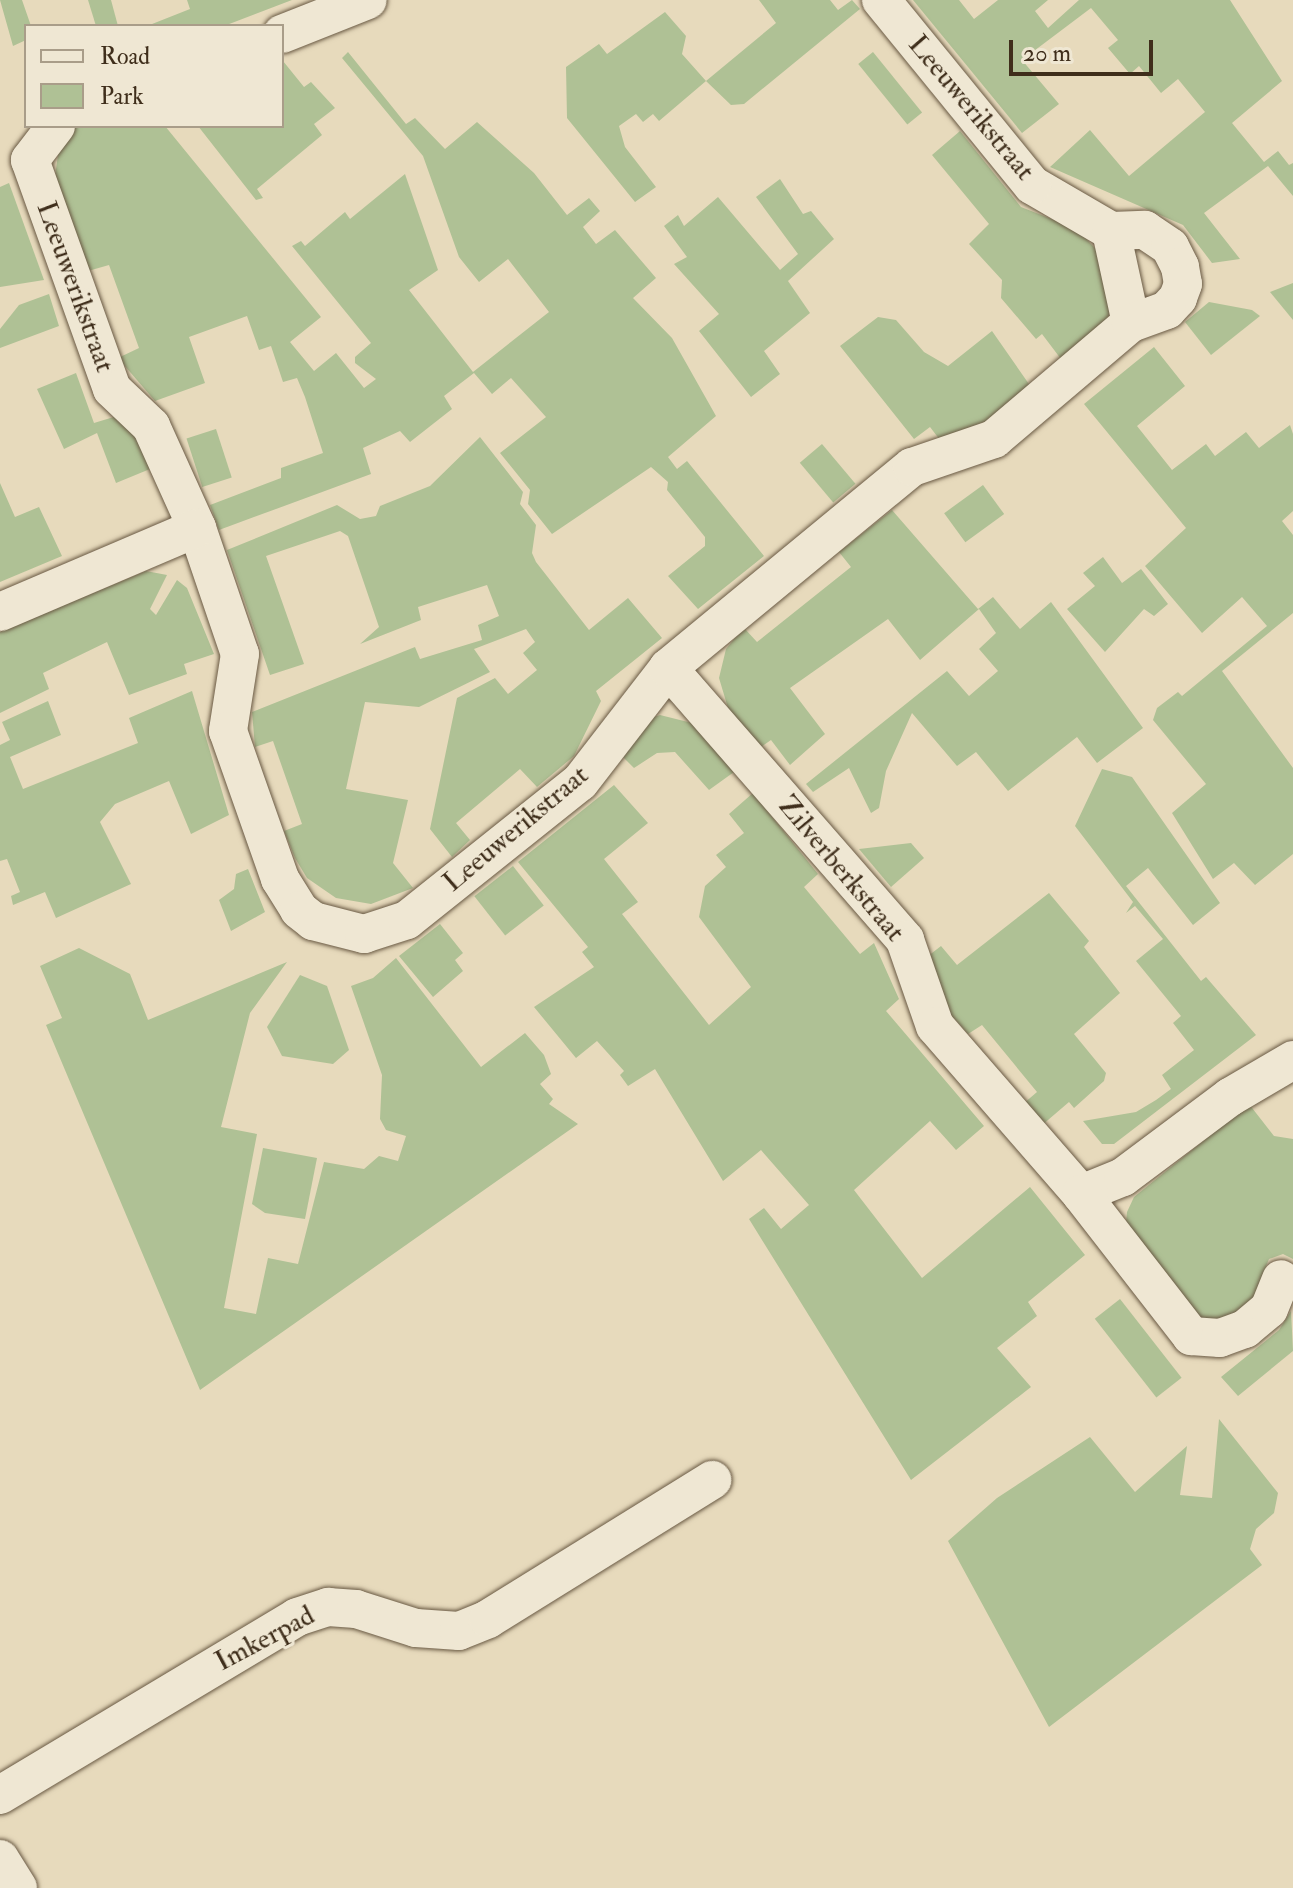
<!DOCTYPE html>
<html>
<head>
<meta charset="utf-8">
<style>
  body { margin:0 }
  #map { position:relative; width:1293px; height:1888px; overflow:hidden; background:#e7dabc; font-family:"IM FELL Double Pica",serif }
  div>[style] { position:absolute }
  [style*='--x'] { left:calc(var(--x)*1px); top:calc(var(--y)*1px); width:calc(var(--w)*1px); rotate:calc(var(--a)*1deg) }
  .green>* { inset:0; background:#afc195; transform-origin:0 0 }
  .roads { filter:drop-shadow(0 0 2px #695943) drop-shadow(0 0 2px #695943) }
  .minor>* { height:38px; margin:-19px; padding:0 19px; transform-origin:19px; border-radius:19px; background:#efe7d3 }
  span { translate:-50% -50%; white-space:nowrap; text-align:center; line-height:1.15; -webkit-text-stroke:6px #efe7d3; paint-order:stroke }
  .street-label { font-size:28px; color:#3f2e1b }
  .legend { position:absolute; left:24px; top:24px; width:260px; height:104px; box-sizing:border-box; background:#efe7d3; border:2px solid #a99d89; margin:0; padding:10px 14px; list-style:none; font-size:24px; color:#3f2e1b }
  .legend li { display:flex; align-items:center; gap:16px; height:40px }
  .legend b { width:40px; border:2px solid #a99d89 }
  .scale { position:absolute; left:1009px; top:40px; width:144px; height:36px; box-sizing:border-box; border:4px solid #3f2e1b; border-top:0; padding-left:10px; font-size:24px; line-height:28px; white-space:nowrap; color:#3f2e1b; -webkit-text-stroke:6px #efe7d3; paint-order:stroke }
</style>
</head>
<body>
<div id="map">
  <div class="green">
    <i style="clip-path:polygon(0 0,22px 0,31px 26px,26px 26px,26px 40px,13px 46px)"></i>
    <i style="clip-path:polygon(88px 0,111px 0,118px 26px,96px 26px)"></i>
    <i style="clip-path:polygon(187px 0,292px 0,224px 26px,147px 26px,190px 9px)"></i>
    <i style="clip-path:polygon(759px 0,830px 0,838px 10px,852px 0,860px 9px,744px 104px,731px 105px,706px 81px,659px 121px,653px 114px,643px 122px,636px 114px,619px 126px,625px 147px,656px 187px,635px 202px,567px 118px,566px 67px,599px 44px,607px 54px,665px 12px,686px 36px,682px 54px,706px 81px,776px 23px)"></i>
    <i style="clip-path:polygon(913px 0,959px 0,974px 19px,998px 0,1048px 0,1035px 11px,1048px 28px,1079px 0,1230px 0,1282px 81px,1232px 123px,1264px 162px,1278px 151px,1289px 165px,1293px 163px,1293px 196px,1268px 166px,1204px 213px,1240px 259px,1212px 263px,1183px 225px,1050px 167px,1090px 130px,1129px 176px,1205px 112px,1178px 79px,1161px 93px,1139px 66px,1130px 74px,1108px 48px,1118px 40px,1091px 8px,1022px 60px,1059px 104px,1022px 133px)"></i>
    <i style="clip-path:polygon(348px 52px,406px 124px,415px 118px,445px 149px,477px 122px,534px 173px,567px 215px,589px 198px,600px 211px,583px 227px,596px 244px,615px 230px,656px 278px,633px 298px,672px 338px,716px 416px,668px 457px,677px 469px,687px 461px,764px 556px,698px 609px,668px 576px,705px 546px,705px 537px,667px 490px,668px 482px,651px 467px,552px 534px,528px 504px,530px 490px,500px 453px,546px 417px,511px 378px,492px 394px,474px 373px,444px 396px,452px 409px,410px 442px,400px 431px,363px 448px,371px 474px,219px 530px,210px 505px,281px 478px,281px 468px,323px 453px,305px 397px,297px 378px,283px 382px,271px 346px,259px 350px,247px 316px,189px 337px,205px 383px,155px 401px,118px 358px,139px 348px,109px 265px,88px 271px,55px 176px,59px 148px,74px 126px,165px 126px,321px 317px,290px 342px,314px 371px,336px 353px,364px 388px,376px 379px,355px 363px,355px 357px,371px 343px,292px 246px,301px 241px,305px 246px,345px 212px,350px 219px,405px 174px,438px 270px,409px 290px,473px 372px,549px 312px,508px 259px,479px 282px,459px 257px,423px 156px,342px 58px)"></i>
    <i style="left:873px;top:52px;width:78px;height:19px;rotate:51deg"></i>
    <i style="clip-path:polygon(283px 61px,304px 87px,311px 82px,335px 108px,314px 124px,322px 135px,257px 189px,263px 198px,256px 200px,198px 126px,282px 126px)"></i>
    <i style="clip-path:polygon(960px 131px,1021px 207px,1077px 229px,1107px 261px,1109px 315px,1100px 331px,1064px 363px,1042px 334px,1036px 339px,1001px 298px,1002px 280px,969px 244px,989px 224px,932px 155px)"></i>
    <i style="clip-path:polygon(780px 179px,803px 214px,811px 211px,834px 239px,788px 281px,810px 313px,764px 351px,780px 374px,751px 397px,699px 331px,719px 314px,674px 264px,687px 257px,664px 226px,678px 215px,684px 226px,718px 197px,780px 270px,798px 254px,756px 197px)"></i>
    <i style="clip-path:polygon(9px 183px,44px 280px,0 287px,0 187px)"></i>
    <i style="clip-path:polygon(1293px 283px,1293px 320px,1270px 292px)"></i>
    <i style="clip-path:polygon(49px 294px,59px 326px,0 348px,0 329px,19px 305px)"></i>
    <i style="clip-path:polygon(1209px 302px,1252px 310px,1260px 316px,1211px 355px,1185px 322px)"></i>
    <i style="clip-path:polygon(878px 317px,896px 320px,924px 352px,948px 366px,992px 331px,1031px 387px,1001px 415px,940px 440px,930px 427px,914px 439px,840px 346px)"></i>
    <i style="clip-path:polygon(1154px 347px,1185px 386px,1137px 426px,1172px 470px,1206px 444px,1215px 456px,1246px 432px,1259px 448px,1290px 425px,1293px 434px,1293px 511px,1282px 521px,1293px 535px,1293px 613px,1222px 671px,1293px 768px,1293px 854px,1255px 885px,1234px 863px,1213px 879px,1172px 813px,1206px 784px,1153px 720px,1157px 708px,1178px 692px,1182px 696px,1267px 626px,1242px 597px,1202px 633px,1145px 566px,1186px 528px,1084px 404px)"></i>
    <i style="clip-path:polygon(76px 373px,94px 423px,117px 416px,140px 441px,150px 469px,116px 483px,97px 433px,64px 449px,37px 389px)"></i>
    <i style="left:216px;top:429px;width:51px;height:31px;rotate:72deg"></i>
    <i style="clip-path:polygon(480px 437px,523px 492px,520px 504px,536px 525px,532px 553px,536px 562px,589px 630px,628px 598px,662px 638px,596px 691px,601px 701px,574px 756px,537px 787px,520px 769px,456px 823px,470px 840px,452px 857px,430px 829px,457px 698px,495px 678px,508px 694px,537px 670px,523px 653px,535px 642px,526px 629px,474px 649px,490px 672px,419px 707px,365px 702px,346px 789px,408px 800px,393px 863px,413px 888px,371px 904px,336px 898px,307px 878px,295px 858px,284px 831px,302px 824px,273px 741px,255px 747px,252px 712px,415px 647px,420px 659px,482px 640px,478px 625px,499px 616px,487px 585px,418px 607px,421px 620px,360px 644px,379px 627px,348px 536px,340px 531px,266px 556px,304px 664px,270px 675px,227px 550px,337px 505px,360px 519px,376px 516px,380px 506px,430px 486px)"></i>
    <i style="left:822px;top:444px;width:52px;height:29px;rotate:50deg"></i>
    <i style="clip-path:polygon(0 483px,15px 517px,39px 507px,62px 556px,0 582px)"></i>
    <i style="left:983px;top:485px;width:36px;height:48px;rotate:54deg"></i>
    <i style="clip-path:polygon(892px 510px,978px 609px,993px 597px,1020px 629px,1051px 602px,1143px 728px,1097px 763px,1077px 737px,1008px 791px,976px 752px,957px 766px,912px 713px,886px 771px,879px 808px,871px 813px,849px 768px,813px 792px,806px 784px,947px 671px,969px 696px,998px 671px,979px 649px,996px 633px,979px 609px,920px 660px,888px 619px,790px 688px,825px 734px,790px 765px,771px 740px,761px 747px,728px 708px,719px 678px,726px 649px,735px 638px,745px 629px,757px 642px,851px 567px,839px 552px)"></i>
    <i style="clip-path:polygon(1103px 557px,1122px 583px,1141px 569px,1168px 604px,1154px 616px,1144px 609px,1105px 652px,1067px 609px,1095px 586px,1083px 573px)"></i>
    <i style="clip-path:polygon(146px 571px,167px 575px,150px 609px,156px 615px,177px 580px,187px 588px,214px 654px,184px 664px,187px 674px,129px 695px,107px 642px,43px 673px,49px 689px,0 713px,0 632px)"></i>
    <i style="clip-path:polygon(192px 691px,229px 815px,191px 834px,169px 781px,115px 804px,100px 822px,131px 884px,56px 918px,45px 892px,13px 905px,11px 896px,20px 892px,7px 859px,0 861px,0 745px,10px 740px,2px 722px,48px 701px,61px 735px,10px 757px,23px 789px,138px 743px,129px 718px)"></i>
    <i style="clip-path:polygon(660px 715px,692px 723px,734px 772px,709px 790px,675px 752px,657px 753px,634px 768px,621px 755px,651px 718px)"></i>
    <i style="clip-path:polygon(1102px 769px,1132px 777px,1220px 903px,1193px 925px,1148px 868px,1126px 886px,1201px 981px,1206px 977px,1256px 1035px,1114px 1144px,1102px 1144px,1083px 1121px,1136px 1112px,1156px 1100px,1171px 1089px,1162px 1075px,1194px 1050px,1173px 1023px,1181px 1016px,1136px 961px,1163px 939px,1135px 906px,1126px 913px,1133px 902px,1075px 826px)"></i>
    <i style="clip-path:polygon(614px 785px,648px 823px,604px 859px,638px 902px,622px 914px,709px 1025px,751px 987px,699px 917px,705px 886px,726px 867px,716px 855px,744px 833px,729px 814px,753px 793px,818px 874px,804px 887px,860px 954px,874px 943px,899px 999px,886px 1011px,984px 1126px,956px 1150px,930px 1121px,854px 1190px,922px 1278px,1030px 1187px,1085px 1255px,1028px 1302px,1037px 1316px,997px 1348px,1031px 1387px,911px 1480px,749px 1219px,764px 1208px,781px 1229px,809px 1205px,761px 1150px,723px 1181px,655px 1069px,628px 1086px,620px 1075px,624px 1071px,597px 1041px,576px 1058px,534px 1007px,594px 967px,582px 952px,588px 947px,518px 862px)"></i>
    <i style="clip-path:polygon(911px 843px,924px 858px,891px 887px,859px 849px)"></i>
    <i style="left:513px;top:866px;width:50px;height:49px;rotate:52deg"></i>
    <i style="clip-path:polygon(248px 869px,265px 912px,231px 931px,219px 900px,234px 889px,236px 874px)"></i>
    <i style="clip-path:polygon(1049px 893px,1089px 941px,1084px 947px,1120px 993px,1074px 1034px,1106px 1073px,1104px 1081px,1074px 1108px,1069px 1102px,1041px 1126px,1023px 1104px,1037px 1092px,982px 1025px,968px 1034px,945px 1008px,923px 960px,941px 946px,957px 965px)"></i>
    <i style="clip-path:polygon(440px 924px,463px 953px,455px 960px,463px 971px,433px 997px,399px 956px)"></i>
    <i style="clip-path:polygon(79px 948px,130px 974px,148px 1020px,287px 962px,250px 1013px,221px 1127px,257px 1134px,224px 1308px,256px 1314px,268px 1258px,298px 1264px,324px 1162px,364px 1169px,379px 1156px,398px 1161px,406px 1136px,386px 1130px,380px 1119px,382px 1075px,351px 986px,373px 978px,396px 958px,481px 1067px,525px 1033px,544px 1055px,551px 1074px,540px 1084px,553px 1099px,549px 1104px,578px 1124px,200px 1390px,46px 1025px,62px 1018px,40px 966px)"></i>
    <i style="clip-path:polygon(300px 975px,327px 986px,349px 1050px,333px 1064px,282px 1056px,267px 1027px)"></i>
    <i style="clip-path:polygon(1249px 1104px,1274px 1136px,1293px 1139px,1293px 1259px,1283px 1254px,1269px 1259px,1253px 1298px,1231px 1317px,1210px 1321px,1197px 1316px,1126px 1223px,1127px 1212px,1134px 1197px)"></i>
    <i style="clip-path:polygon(263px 1148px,317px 1158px,305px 1219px,265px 1213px,252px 1204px)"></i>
    <i style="left:1120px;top:1299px;width:100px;height:32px;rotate:52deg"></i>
    <i style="clip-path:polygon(1291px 1311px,1293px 1351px,1238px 1396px,1221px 1377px,1279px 1330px)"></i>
    <i style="clip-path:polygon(1219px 1419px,1278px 1493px,1274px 1513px,1256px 1529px,1250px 1549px,1262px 1565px,1049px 1727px,948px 1541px,997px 1498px,1090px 1437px,1135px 1492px,1187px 1446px,1180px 1495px,1212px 1498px)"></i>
  </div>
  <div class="roads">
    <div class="minor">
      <i style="--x:282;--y:34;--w:92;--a:-21.6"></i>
      <i style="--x:56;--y:126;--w:43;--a:127.4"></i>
      <i style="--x:30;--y:160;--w:243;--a:70.3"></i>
      <i style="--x:112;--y:389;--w:54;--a:43.5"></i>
      <i style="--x:151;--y:426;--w:112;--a:65.7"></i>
      <i style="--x:197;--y:528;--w:133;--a:71.2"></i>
      <i style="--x:240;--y:654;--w:78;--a:98.9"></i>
      <i style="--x:228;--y:731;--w:157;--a:70.6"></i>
      <i style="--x:280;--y:879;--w:36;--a:58"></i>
      <i style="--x:299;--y:910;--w:18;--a:38"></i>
      <i style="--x:313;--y:921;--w:53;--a:14.3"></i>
      <i style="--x:364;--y:934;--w:45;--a:-18"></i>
      <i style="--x:407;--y:920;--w:221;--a:-38.6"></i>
      <i style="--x:580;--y:782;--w:144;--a:-52.3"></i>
      <i style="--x:668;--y:668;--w:316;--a:-39.5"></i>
      <i style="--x:912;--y:467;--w:87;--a:-18.9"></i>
      <i style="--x:994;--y:439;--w:180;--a:-40.3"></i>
      <i style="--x:1131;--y:323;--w:94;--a:-102.3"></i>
      <i style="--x:1111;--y:231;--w:91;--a:-149.8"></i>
      <i style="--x:1032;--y:185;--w:239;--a:-129.2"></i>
      <i style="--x:1111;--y:231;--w:34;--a:-2"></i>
      <i style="--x:1145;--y:230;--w:30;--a:34"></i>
      <i style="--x:1170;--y:247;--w:22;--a:63"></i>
      <i style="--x:1180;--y:267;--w:17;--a:80"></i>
      <i style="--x:1183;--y:284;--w:15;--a:110"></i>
      <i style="--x:1178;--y:298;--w:16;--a:133"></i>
      <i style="--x:1167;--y:310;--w:38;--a:160"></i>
      <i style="--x:0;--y:612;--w:214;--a:-23.1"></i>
      <i style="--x:668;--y:668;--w:361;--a:48.9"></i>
      <i style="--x:905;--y:940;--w:91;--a:70.8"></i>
      <i style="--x:935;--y:1026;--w:223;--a:49"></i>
      <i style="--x:1081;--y:1194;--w:45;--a:-22"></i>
      <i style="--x:1123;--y:1177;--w:134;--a:-36.8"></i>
      <i style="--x:1230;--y:1097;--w:73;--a:-30.4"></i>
      <i style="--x:1081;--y:1194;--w:180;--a:52.2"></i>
      <i style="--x:1191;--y:1336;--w:29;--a:4"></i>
      <i style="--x:1220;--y:1338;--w:27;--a:-20"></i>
      <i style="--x:1245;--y:1329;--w:31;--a:-40"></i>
      <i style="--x:1269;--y:1309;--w:32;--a:-68"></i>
      <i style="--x:0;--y:1795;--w:346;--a:-30.9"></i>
      <i style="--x:297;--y:1617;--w:33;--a:-18"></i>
      <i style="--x:328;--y:1607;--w:28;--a:4"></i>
      <i style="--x:356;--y:1609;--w:63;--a:17.6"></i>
      <i style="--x:416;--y:1628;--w:43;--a:4"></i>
      <i style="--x:459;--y:1631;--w:31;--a:-22"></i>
      <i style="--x:488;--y:1619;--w:264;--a:-31.8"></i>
      <i style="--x:0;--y:1859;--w:34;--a:58"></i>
    </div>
  </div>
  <div class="street-label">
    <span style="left:971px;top:108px;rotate:50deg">Leeuwerikstraat</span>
    <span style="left:75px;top:287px;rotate:70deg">Leeuwerikstraat</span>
    <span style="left:516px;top:829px;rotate:-40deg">Leeuwerikstraat</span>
    <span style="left:841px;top:869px;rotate:50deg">Zilverberkstraat</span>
    <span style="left:265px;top:1639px;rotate:-28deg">Imkerpad</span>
  </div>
  <ul class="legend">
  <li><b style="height:10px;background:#efe7d3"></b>Road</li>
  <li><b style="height:22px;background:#afc195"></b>Park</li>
  </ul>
  <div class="scale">20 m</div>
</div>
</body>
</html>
